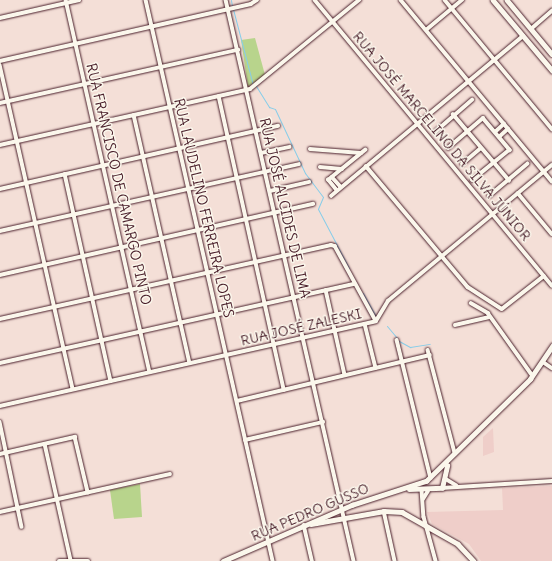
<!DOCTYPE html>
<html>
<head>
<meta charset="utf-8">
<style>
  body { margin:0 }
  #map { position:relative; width:552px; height:561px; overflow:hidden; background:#f4dfd7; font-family:Delius,sans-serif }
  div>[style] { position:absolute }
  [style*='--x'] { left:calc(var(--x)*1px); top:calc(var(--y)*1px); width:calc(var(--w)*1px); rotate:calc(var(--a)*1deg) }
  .built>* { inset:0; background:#efcec9 }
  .green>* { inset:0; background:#b8d48c }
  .stream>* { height:1px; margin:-0.5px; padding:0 0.5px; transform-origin:0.5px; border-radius:0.5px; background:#87cde9 }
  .roads { filter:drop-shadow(0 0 1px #4a1f2b) drop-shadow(0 0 1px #4a1f2b) }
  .minor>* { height:3.5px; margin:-1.75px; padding:0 1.75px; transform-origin:1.75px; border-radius:1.75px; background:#fbf7ec }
  .major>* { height:4.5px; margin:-2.25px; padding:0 2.25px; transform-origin:2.25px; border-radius:2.25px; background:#fbf7ec }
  span { translate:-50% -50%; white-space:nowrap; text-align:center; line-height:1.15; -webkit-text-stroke:3px #fbf7ec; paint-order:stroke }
  .street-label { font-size:14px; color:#4a1f2b }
</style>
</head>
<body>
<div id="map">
  <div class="built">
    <i style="clip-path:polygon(493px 428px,494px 452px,483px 456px,483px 437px)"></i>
    <i style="clip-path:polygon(552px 486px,552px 561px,481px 561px,469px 544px,432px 524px,427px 512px,503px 510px,502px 488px)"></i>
  </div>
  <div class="green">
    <i style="clip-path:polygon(255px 38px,265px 75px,248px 87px,241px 40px)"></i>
    <i style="clip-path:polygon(140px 484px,142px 517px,114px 519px,110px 490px)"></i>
  </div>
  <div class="stream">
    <i style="--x:231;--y:0;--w:6;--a:81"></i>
    <i style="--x:233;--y:9;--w:79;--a:75.3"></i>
    <i style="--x:256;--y:86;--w:25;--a:58"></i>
    <i style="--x:269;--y:107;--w:6;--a:18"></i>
    <i style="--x:275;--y:109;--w:71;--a:64.9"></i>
    <i style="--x:305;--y:173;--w:30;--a:53"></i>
    <i style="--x:323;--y:197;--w:13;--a:113"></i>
    <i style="--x:318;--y:209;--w:67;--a:62.3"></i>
    <i style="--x:363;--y:293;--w:26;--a:61"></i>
    <i style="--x:387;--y:326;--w:16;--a:50"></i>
    <i style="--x:399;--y:341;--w:13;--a:29"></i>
    <i style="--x:410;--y:347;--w:20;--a:-9"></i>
  </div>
  <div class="roads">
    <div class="minor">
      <i style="--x:66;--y:0;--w:381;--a:77.3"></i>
      <i style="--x:146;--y:0;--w:575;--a:77.24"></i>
      <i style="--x:226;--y:0;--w:575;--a:77.15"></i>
      <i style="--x:315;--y:0;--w:371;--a:50.3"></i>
      <i style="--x:401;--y:0;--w:236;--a:50.2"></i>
      <i style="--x:445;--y:0;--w:168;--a:50.3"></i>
      <i style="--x:0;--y:18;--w:81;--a:-12.8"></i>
      <i style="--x:531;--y:29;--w:28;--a:-41"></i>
      <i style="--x:426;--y:30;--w:47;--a:-39.8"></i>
      <i style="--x:0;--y:61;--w:257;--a:-12.8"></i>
      <i style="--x:251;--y:4;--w:7;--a:-34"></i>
      <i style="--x:0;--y:65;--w:332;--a:77.3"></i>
      <i style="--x:219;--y:96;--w:301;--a:77.5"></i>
      <i style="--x:0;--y:103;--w:244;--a:-12.6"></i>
      <i style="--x:453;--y:114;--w:87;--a:49.7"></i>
      <i style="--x:134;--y:115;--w:254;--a:77.3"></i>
      <i style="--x:435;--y:132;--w:49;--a:-40.9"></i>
      <i style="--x:495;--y:132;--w:12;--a:-42"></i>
      <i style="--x:499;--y:137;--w:12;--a:-42"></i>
      <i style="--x:0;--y:145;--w:256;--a:-12.6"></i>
      <i style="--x:250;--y:89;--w:141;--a:-39.2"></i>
      <i style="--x:448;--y:148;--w:46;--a:-40.6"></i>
      <i style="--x:483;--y:118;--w:42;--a:49.8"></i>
      <i style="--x:510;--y:150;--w:48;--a:141"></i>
      <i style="--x:310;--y:149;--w:51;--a:4.5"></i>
      <i style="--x:261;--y:153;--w:29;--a:-12"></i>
      <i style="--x:462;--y:164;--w:23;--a:-40"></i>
      <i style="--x:366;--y:166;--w:158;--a:49.9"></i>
      <i style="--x:468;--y:287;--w:40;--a:32.9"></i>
      <i style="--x:502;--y:309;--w:53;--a:-38.2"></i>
      <i style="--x:320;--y:167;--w:22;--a:5"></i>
      <i style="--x:65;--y:174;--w:212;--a:77.5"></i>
      <i style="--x:332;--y:177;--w:13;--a:48"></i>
      <i style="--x:0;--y:189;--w:285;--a:-12.8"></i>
      <i style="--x:270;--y:191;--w:40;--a:-13"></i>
      <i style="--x:337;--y:191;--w:14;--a:-129"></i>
      <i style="--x:328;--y:180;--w:48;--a:-39"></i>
      <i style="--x:518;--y:193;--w:53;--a:50.3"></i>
      <i style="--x:331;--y:196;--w:250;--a:-39.8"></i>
      <i style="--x:489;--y:196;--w:50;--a:-40.1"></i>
      <i style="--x:0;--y:231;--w:306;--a:-12.6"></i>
      <i style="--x:0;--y:275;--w:321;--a:-12.8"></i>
      <i style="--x:326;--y:290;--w:87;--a:77.4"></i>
      <i style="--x:471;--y:303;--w:20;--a:30"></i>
      <i style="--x:488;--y:313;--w:77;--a:54.5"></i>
      <i style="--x:0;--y:319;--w:339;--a:-12.6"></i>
      <i style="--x:331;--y:245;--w:4;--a:14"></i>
      <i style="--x:335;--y:246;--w:85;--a:61.3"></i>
      <i style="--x:365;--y:324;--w:45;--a:76"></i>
      <i style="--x:455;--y:325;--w:35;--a:-13"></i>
      <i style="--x:397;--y:340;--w:142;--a:76.2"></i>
      <i style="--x:428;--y:350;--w:106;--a:75.3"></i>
      <i style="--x:543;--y:362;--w:11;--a:34"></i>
      <i style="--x:0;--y:363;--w:363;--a:-12.6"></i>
      <i style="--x:237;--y:401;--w:198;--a:-13.4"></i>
      <i style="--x:0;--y:406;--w:385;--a:-12.7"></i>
      <i style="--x:376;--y:321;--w:23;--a:-59"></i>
      <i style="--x:388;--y:301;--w:213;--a:-39.7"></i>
      <i style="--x:0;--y:422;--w:107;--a:78.2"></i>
      <i style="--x:245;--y:440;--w:80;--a:-13"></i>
      <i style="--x:45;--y:444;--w:119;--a:77.4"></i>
      <i style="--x:0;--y:454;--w:77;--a:-12.8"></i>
      <i style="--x:75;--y:437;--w:57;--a:76.7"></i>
      <i style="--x:446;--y:479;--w:12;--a:31"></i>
      <i style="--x:442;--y:488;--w:110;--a:-3.6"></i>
      <i style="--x:422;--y:490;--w:27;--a:86"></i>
      <i style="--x:424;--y:517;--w:46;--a:74.7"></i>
      <i style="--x:423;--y:499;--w:9;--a:-58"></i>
      <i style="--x:384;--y:511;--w:51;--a:77.6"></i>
      <i style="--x:0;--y:512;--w:174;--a:-12.6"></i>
      <i style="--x:304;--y:525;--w:37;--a:77"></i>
    </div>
    <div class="major">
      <i style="--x:493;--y:0;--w:92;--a:49.9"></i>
      <i style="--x:507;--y:0;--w:70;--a:50.2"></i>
      <i style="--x:409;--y:489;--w:33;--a:-2"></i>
      <i style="--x:442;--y:488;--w:23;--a:-77"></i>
      <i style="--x:311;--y:524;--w:74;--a:-10.1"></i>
      <i style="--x:384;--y:511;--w:18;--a:3"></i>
      <i style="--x:402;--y:512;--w:64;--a:29.7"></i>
      <i style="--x:458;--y:544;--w:23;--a:47"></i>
      <i style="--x:59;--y:561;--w:29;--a:0"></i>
      <i style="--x:223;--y:561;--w:141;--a:-23.5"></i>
      <i style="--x:352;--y:505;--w:78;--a:-18"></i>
      <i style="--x:426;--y:481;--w:146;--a:-44.4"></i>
      <i style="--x:530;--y:379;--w:40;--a:-56"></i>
    </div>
  </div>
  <div class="street-label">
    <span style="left:442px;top:136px;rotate:50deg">RUA JOSÉ MARCELINO DA SILVA JÚNIOR</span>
    <span style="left:119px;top:184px;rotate:77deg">RUA FRANCISCO DE CAMARGO PINTO</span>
    <span style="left:204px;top:208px;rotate:77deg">RUA LAUDELINO FERREIRA LOPES</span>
    <span style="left:285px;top:208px;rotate:77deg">RUA JOSÉ ALCIDES DE LIMA</span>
    <span style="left:301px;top:327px;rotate:-13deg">RUA JOSÉ ZALESKI</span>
    <span style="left:310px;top:512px;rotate:-23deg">RUA PEDRO GUSSO</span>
  </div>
</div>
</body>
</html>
